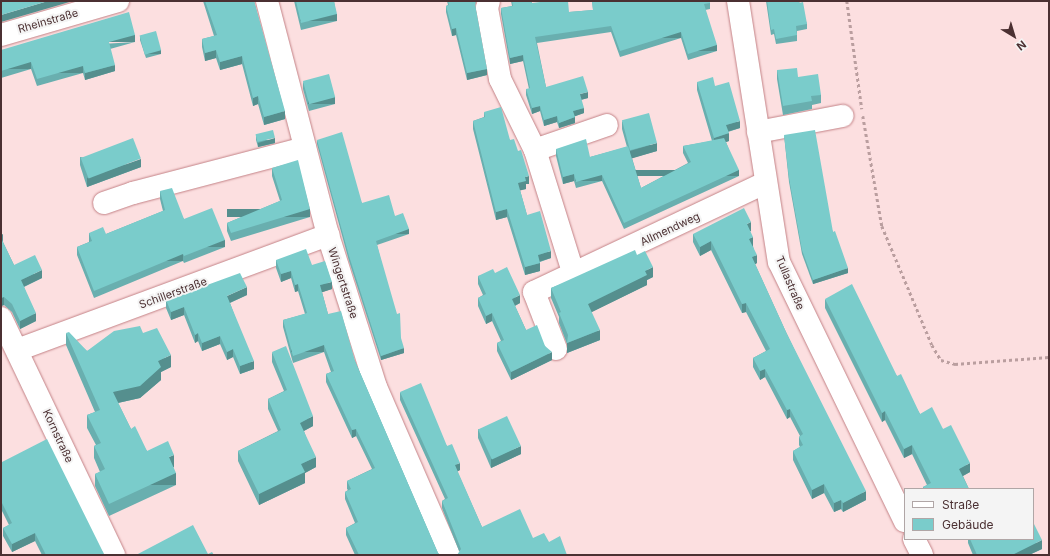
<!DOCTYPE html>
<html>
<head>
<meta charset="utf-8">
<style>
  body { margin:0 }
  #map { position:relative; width:1050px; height:556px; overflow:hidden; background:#fcdfe0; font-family:Inter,sans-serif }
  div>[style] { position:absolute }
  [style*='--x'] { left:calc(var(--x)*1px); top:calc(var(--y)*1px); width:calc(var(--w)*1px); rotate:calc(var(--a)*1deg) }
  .path>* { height:2.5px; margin-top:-1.25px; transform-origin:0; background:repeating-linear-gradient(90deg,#ba9e9f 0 3px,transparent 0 6px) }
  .roads { filter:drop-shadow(0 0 1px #c38286) drop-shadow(0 0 1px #c38286) }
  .minor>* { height:22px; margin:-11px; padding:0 11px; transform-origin:11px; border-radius:11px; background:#fff }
  .wall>* { inset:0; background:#69afaf }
  .shaded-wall>* { inset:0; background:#558f8e; transform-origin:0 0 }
  .building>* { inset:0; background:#7acccb; transform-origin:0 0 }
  span { translate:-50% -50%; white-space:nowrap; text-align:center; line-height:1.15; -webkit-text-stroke:4px #f4f4f4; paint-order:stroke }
  .street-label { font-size:11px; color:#4b3032 }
  .frame { position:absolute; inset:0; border:2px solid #4b3032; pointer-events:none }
  .legend { position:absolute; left:904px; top:488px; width:130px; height:52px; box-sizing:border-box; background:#f4f4f4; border:1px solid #b0a6a6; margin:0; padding:5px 7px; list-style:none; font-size:12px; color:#4b3032 }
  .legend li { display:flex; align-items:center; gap:8px; height:20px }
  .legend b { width:20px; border:1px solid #b0a6a6 }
  .north { position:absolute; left:994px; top:16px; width:40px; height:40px; -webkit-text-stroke:3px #f4f4f4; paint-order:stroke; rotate:142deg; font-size:11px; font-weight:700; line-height:16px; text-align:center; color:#4b3032 }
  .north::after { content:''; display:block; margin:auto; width:14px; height:18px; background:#4b3032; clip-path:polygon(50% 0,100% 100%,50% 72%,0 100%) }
</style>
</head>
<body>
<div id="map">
  <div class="path">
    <i style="--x:847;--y:1;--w:109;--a:82.1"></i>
    <i style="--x:863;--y:116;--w:112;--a:80.2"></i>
    <i style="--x:882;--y:226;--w:129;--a:67.2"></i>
    <i style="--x:932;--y:345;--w:17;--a:59"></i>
    <i style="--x:941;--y:360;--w:15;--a:16"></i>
    <i style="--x:955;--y:364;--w:94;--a:-4.3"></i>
  </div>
  <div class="roads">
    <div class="minor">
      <i style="--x:267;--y:1;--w:242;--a:75.4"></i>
      <i style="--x:328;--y:235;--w:159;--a:72.5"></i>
      <i style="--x:376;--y:387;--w:183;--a:66.5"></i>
      <i style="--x:489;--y:1;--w:7;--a:106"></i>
      <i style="--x:487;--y:8;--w:72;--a:79.6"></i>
      <i style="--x:500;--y:79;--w:79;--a:63.8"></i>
      <i style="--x:535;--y:150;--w:128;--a:72.7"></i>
      <i style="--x:738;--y:1;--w:264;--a:81.1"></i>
      <i style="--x:779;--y:262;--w:288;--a:64.1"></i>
      <i style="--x:1;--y:35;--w:122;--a:-16.2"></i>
      <i style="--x:758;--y:132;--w:86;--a:-10.8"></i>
      <i style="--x:535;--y:150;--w:76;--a:-19.1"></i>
      <i style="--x:104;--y:203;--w:31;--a:-19"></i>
      <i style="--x:133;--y:193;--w:178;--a:-14.7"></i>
      <i style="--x:1;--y:318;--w:263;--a:64.5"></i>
      <i style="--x:556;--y:349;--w:61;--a:-111.1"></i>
      <i style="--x:534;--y:292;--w:255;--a:-25.3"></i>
      <i style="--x:17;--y:350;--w:332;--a:-20.3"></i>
      <i style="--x:914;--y:539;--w:18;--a:63"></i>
    </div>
  </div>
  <div class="wall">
    <i style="clip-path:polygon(203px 1px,254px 1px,285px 119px,264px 125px,258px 104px,253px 106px,242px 64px,220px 70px,216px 58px,205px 61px,202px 47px,202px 39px,214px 36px)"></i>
    <i style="clip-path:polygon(294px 1px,334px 1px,337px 21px,301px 30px)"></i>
    <i style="clip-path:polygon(447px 1px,476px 1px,475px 6px,487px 75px,467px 80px,456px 35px,452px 36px,446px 12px,446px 6px,448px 5px)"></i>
    <i style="clip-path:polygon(511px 1px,531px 1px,532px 3px,569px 12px,593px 10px,592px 1px,710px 3px,710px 9px,705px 10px,717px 51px,688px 60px,681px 38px,620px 57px,611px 32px,537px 43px,546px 87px,588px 98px,581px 100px,584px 113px,575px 116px,575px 123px,559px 128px,557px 122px,544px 126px,540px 111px,532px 114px,526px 95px,526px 89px,529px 89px,523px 61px,510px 64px,501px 14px,501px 8px,512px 6px)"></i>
    <i style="clip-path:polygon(766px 1px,799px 1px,807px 24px,807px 29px,797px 31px,797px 41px,776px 44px,774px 34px,771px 35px)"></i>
    <i style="clip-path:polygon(140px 36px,161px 54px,146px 58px,140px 40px)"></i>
    <i style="clip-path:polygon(135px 42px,110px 49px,115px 71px,85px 80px,83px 73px,37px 86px,31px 69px,1px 78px,1px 50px)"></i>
    <i style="clip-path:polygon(777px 70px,798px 77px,821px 95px,821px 103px,812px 105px,812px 109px,783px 115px,777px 79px)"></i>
    <i style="clip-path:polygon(303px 82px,335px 104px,309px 111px,303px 89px)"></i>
    <i style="clip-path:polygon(697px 82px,715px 86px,740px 128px,728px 132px,729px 141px,726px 142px,739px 176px,624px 229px,602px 181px,576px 188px,574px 181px,563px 184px,556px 156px,556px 149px,590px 157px,627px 147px,622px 129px,622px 121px,657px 151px,632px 158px,641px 188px,688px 163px,683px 153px,683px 146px,712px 141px,697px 90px)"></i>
    <i style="clip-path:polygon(484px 112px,510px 140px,529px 184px,526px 184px,526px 189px,520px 190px,527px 215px,551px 258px,540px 262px,540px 271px,525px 275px,507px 217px,496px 220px,473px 129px,473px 121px,484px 117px)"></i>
    <i style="clip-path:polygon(784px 135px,833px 232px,848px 273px,813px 284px,802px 254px,789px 182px)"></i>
    <i style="clip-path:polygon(256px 136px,275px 143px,258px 147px,256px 140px)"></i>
    <i style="clip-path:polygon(317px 140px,362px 203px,395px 216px,409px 234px,377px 245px,404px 353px,381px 360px,349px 261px,317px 144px)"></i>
    <i style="clip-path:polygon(80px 157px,141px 167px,87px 187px,80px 165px)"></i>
    <i style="clip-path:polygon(272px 168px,310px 217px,231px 241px,227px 231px,227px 223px,280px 201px,272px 176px)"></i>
    <i style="clip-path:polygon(160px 191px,184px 219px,225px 247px,184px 263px,183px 261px,94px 298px,77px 255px,77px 247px,89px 242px,89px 233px,106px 234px,163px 211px,160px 199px)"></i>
    <i style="clip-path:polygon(1px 230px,3px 242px,14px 265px,42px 278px,24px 287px,36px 321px,20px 329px,12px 312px,4px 305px,1px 306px)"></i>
    <i style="clip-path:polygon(750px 231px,753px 246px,757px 263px,755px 264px,786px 332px,866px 500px,843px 512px,841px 509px,834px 512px,824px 493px,812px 499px,793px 460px,793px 451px,800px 447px,799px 445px,799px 437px,800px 436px,790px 417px,787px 419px,765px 377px,760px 380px,753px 367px,753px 358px,766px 351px,746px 312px,742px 313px,711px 250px,700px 256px,693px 242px,693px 234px)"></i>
    <i style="clip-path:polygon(637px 255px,653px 277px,647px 280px,647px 285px,591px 312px,600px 340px,567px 353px,567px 344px,559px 323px,559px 317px,551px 298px,551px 288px)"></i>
    <i style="clip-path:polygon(276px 260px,312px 265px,332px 289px,322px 292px,328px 314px,355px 361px,438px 553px,440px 555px,355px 555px,346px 535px,346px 528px,355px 523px,345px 499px,345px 492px,348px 490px,347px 489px,347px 481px,372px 469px,356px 436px,352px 438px,326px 382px,326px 374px,331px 372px,324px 352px,293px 363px,283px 327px,283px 320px,305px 314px,298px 291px,295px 292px,291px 278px,281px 282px,276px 268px)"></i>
    <i style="clip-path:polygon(495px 273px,520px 303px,515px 306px,526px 330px,545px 346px,552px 360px,511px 380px,497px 351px,497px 343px,501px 341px,492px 321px,486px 324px,478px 306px,478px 298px,483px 295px,478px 284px,478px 276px)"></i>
    <i style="clip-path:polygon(247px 295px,230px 303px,254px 369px,240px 374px,233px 357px,227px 360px,220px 344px,202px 351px,198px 341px,195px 343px,184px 315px,171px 320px,166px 308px,166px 300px)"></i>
    <i style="clip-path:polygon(825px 299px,897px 376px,920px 414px,943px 429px,970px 472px,963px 476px,969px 489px,923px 489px,923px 487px,927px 485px,912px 454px,904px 458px,885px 420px,882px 422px,825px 308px)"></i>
    <i style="clip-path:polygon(66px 333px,87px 351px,143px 333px,171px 367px,161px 372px,161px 380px,140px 398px,118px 403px,131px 429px,147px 451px,174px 467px,173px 467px,176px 485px,109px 516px,95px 486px,95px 474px,100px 472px,94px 458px,94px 446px,96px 445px,87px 428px,87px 415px,95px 412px,66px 345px)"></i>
    <i style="clip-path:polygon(272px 352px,313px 426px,304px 431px,316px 467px,305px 473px,305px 483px,259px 505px,238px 461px,238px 451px,278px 431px,268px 409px,268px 399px,284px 391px,272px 362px)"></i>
    <i style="clip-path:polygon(400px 392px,447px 446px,460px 470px,457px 471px,482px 527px,549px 542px,459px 551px,442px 508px,442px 501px,445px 499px,400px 400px)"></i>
    <i style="clip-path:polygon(478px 429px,521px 454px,491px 468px,478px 438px)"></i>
    <i style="clip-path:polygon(1px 460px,2px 462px,103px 552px,104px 555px,42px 555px,35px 541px,12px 552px,3px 536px,3px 528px,9px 525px,1px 509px)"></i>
    <i style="clip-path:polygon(968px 539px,1033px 539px,1042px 549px,1029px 555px,973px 555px,968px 543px)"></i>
  </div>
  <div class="shaded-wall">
    <i style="clip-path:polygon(48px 1px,73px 1px,1px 22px,1px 15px)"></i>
    <i style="left:337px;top:14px;width:7px;height:37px;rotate:90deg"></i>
    <i style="clip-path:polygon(456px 28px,456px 35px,452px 36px,452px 29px)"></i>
    <i style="left:681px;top:32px;width:6px;height:64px;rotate:90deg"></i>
    <i style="left:135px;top:35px;width:7px;height:27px;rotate:90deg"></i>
    <i style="left:717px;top:45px;width:6px;height:30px;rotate:90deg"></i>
    <i style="left:161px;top:50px;width:4px;height:16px;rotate:90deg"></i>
    <i style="clip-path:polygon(216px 50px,216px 58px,205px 61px,205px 53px)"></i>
    <i style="clip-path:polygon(523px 55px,523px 61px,510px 64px,510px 58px)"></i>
    <i style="clip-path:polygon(242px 56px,242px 64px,220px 70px,220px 62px)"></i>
    <i style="left:31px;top:62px;width:7px;height:31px;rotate:90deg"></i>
    <i style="clip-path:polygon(115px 65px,115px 71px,85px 80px,85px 73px)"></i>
    <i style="left:83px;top:66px;width:7px;height:48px;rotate:90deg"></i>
    <i style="clip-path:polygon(487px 69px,487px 75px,467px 80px,467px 73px)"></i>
    <i style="clip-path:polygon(588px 92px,588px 98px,580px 100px,580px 94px)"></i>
    <i style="clip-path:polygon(258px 96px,258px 104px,253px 106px,253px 98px)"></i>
    <i style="left:335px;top:97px;width:7px;height:27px;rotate:90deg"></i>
    <i style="clip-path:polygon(540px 106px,540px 111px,532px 114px,532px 108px)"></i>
    <i style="clip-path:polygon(584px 108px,584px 113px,573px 117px,573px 111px)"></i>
    <i style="clip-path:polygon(285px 111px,285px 119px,264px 125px,264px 117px)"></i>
    <i style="clip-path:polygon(557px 116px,557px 122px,544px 126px,544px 120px)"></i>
    <i style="clip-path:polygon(575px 117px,575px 123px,559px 128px,559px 123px)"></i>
    <i style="clip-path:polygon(740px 121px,740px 128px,726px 132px,726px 125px)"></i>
    <i style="clip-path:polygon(729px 133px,729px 141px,714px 146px,714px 138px)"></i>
    <i style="clip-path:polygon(275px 138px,275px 143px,258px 147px,258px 143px)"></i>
    <i style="clip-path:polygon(657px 143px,657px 151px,630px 159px,630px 151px)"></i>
    <i style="clip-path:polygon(141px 159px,141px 167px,87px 187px,87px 178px)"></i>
    <i style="left:739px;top:170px;width:6px;height:127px;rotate:90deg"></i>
    <i style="clip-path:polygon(574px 174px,574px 181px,563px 184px,563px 177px)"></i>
    <i style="left:602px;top:175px;width:6px;height:27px;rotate:90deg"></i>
    <i style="clip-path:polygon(529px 176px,529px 184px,526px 184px,526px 189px,518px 191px,518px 183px,525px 177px)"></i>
    <i style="left:310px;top:209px;width:8px;height:83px;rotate:90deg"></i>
    <i style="clip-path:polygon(507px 209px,507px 217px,496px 220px,496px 212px)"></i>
    <i style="clip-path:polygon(751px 222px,751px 231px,747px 232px,747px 224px)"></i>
    <i style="left:409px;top:229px;width:5px;height:35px;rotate:90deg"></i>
    <i style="clip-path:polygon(3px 234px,3px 242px,1px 243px,1px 235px)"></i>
    <i style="clip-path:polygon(753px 237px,753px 246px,749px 247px,749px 239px)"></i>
    <i style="left:225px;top:240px;width:7px;height:44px;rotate:90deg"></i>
    <i style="clip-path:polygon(711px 241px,711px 250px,700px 256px,700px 247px)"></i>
    <i style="clip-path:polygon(551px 251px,551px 258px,538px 262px,538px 255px)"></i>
    <i style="left:183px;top:254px;width:7px;height:96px;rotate:90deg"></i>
    <i style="clip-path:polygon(757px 255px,757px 263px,752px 266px,752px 257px)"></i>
    <i style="clip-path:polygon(540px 263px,540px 271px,525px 275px,525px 267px)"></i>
    <i style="clip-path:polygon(653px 267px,653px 277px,647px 280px,647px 285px,588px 314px,588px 304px,645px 271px)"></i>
    <i style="clip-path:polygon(848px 268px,848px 273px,813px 284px,813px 280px)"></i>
    <i style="clip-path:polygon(42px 270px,42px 278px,21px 288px,21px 280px)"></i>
    <i style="clip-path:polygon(291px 271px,291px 278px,281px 282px,281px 274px)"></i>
    <i style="clip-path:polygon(332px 282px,332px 289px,320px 293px,320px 285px)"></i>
    <i style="clip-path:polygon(298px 284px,298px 291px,295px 292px,295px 285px)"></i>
    <i style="clip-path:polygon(247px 287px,247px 295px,227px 304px,227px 296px)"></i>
    <i style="clip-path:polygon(520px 295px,520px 303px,512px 307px,512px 299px)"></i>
    <i style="clip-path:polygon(4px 297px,4px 305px,1px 306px,1px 298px)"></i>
    <i style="clip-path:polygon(746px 303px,746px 312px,742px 313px,742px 304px)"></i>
    <i style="clip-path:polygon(184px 307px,184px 315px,171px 320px,171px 312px)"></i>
    <i style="clip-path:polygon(36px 313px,36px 321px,20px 329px,20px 321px)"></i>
    <i style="clip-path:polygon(492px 313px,492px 321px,486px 324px,486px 316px)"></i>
    <i style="clip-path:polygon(600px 330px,600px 340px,567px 353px,567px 343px)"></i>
    <i style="clip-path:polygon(198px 333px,198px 341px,195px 343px,195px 335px)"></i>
    <i style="clip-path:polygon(220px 336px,220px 344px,202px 351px,202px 343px)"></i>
    <i style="left:324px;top:345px;width:7px;height:33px;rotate:90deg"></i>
    <i style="clip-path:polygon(404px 348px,404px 353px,381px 360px,381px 356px)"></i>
    <i style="clip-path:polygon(233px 349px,233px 357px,227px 360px,227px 352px)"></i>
    <i style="clip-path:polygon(552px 352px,552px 360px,511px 380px,511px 372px)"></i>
    <i style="clip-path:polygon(171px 355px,171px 367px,161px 372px,161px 380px,140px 398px,113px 404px,113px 392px,158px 361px)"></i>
    <i style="clip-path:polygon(254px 361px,254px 369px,240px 374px,240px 366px)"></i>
    <i style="clip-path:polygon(765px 369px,765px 377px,760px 380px,760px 371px)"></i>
    <i style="clip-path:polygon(790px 409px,790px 417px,787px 419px,787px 410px)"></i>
    <i style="clip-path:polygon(885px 411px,885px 420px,882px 422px,882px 413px)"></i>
    <i style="clip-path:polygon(313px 416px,313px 426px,300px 433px,300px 423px)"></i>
    <i style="clip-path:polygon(356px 429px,356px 436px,352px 438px,352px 430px)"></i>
    <i style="clip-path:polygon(912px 445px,912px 454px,904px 458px,904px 449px)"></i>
    <i style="clip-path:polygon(521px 446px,521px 454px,491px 468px,491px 459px)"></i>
    <i style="clip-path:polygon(174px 455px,174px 467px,169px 470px,169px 457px)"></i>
    <i style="clip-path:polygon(316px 457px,316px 467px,305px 473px,305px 483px,259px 505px,259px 494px,301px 464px)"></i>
    <i style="clip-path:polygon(460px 463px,460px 470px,455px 473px,455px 465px)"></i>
    <i style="clip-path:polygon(970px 463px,970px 472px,959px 478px,959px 469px)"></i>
    <i style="left:176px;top:473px;width:12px;height:74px;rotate:90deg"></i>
    <i style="clip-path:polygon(824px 484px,824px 493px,812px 499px,812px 490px)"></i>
    <i style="clip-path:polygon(866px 491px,866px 500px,843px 512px,843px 503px)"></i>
    <i style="clip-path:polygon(841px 500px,841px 509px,834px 512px,834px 503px)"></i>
    <i style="clip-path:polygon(35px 533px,35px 541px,12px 552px,12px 544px)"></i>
    <i style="clip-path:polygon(1042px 540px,1042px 549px,1029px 555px,1012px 555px)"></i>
  </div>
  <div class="building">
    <i style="clip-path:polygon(1px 1px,48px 1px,1px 15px)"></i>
    <i style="clip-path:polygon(205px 1px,254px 1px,285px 111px,264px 117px,258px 96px,253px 98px,242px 56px,220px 62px,216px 50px,205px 53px,202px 39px,217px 35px)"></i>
    <i style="clip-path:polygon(296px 1px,334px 1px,337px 14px,301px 23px)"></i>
    <i style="clip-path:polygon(448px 1px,475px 1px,475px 4px,487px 69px,467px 73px,456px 28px,452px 29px,446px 6px,449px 5px)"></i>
    <i style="clip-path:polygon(512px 1px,531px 1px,532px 3px,548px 1px,568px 1px,569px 12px,593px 10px,592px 1px,710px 1px,710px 3px,704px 4px,717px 45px,688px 54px,681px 32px,620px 51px,611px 26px,535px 37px,546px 87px,583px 76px,588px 92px,580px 94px,584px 108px,573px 111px,575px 117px,559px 123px,557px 116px,544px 120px,540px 106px,532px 108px,526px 89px,530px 88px,523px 55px,510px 58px,501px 8px,513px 6px)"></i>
    <i style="clip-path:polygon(767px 1px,799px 1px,799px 3px,803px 2px,807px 24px,796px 26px,797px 35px,776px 39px,774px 29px,771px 30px)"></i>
    <i style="clip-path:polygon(129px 12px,135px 35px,109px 42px,115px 65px,85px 73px,83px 66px,37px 79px,31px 62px,1px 71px,1px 50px)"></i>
    <i style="left:156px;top:31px;width:20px;height:17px;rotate:75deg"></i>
    <i style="clip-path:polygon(797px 68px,798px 77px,818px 74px,821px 95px,811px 96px,812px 101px,783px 106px,777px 70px)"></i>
    <i style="left:329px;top:74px;width:24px;height:27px;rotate:75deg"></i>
    <i style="clip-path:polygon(713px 77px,715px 86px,729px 82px,740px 121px,726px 125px,729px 133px,714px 138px,697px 82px)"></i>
    <i style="clip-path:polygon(501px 107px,510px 140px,514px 139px,518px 151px,521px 150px,529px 176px,525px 177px,526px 181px,518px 183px,527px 215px,540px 211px,551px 251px,538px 255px,540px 263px,525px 267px,507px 209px,496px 212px,473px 121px,485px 117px,484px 112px)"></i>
    <i style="left:649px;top:113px;width:31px;height:28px;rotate:75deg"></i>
    <i style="left:273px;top:130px;width:8px;height:18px;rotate:76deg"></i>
    <i style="clip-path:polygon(815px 130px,833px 232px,835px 231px,848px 268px,813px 280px,802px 250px,789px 178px,784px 135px)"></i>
    <i style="clip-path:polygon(342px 132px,362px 203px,389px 195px,395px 216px,403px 213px,409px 229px,376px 241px,397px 314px,400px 313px,401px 338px,404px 348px,381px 356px,349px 256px,317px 140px)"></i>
    <i style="left:133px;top:138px;width:22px;height:56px;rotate:69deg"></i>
    <i style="clip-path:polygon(724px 138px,739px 170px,624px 223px,602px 175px,576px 182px,574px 174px,563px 177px,556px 149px,586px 139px,590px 157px,628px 146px,641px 188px,691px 162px,683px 146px)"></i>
    <i style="clip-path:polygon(298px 160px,310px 209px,231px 233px,227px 223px,282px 200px,272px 168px)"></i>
    <i style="clip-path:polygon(172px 188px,184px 219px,212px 208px,225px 240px,184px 256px,183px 254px,94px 291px,77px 247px,92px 241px,89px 233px,103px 227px,106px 234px,165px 210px,160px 191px)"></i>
    <i style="clip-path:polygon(744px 208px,751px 222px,747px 224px,753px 237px,749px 239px,757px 255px,752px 257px,786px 332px,866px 491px,843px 503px,841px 500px,834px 503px,824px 484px,812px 490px,793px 451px,803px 445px,799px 437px,803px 434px,790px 409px,787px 410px,765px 369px,760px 371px,753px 358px,770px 349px,746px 303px,742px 304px,711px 241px,700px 247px,693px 234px)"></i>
    <i style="clip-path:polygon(1px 238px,14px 265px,35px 255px,42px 270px,21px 280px,36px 313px,20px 321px,12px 304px,4px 297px,1px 298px)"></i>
    <i style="clip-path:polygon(306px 249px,312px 265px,325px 261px,332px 282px,320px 285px,328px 314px,341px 311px,355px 361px,438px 553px,440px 555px,359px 555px,346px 528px,358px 522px,345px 492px,351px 489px,347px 481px,375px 468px,356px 429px,352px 430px,326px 374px,334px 371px,324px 345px,293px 356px,283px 320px,307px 313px,298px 284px,295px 285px,291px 271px,281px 274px,276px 260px)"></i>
    <i style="clip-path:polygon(635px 250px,637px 255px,645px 251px,653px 267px,645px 271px,647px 275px,588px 304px,600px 330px,567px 343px,568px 335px,559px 313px,561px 312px,551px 288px)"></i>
    <i style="clip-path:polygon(507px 267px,520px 295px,512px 299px,526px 330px,537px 325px,545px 346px,552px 352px,511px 372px,497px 343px,504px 340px,492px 313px,486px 316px,478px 298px,486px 294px,478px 276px,493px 269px,495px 273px)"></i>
    <i style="clip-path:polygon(240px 273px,247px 287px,227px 296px,254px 361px,240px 366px,233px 349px,227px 352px,220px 336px,202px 343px,198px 333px,195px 335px,184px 307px,171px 312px,166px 300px)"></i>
    <i style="clip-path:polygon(852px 284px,897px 376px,901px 374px,920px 414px,932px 407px,943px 429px,951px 425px,970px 463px,959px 469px,969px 489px,925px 489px,923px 487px,931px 483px,912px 445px,904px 449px,885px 411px,882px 413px,825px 299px)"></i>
    <i style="clip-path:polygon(140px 326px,143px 333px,157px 328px,171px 355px,158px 361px,161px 367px,140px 386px,113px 392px,131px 429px,135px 426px,147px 451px,168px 441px,174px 455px,169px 457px,176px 473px,109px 504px,95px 474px,105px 469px,94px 446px,101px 443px,87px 415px,100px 410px,66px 333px,69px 332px,87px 351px,114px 331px)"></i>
    <i style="clip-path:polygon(286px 346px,313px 416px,300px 423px,316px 457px,301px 464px,305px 472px,259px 494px,238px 451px,281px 430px,268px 399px,287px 390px,272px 352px)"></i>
    <i style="clip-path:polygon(421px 383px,447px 446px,452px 444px,460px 463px,455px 465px,482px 527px,520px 509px,533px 538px,544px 533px,549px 542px,560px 536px,567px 555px,457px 555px,461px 549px,442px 501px,448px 498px,400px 392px)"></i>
    <i style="left:507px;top:416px;width:33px;height:32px;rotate:65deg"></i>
    <i style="clip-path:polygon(47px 439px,103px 552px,104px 555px,46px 555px,35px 533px,12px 544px,3px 528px,12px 523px,1px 501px,1px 460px,2px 462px)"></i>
    <i style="clip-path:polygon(1033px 522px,1042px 540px,1012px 555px,977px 555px,970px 539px,1033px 539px)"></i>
    <i style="clip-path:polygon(193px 525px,208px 554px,212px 552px,214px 555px,136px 555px)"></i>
  </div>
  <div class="street-label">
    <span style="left:48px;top:21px;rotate:-16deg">Rheinstraße</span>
    <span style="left:670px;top:229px;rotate:-25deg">Allmendweg</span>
    <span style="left:343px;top:283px;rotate:72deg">Wingertstraße</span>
    <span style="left:790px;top:283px;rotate:67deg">Tullastraße</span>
    <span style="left:173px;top:293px;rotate:-20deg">Schillerstraße</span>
    <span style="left:58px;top:436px;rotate:65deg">Kornstraße</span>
  </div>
  <div class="frame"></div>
  <ul class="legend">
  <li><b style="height:5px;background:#fff"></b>Straße</li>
  <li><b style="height:11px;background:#7acccb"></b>Gebäude</li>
  </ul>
  <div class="north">N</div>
</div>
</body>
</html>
